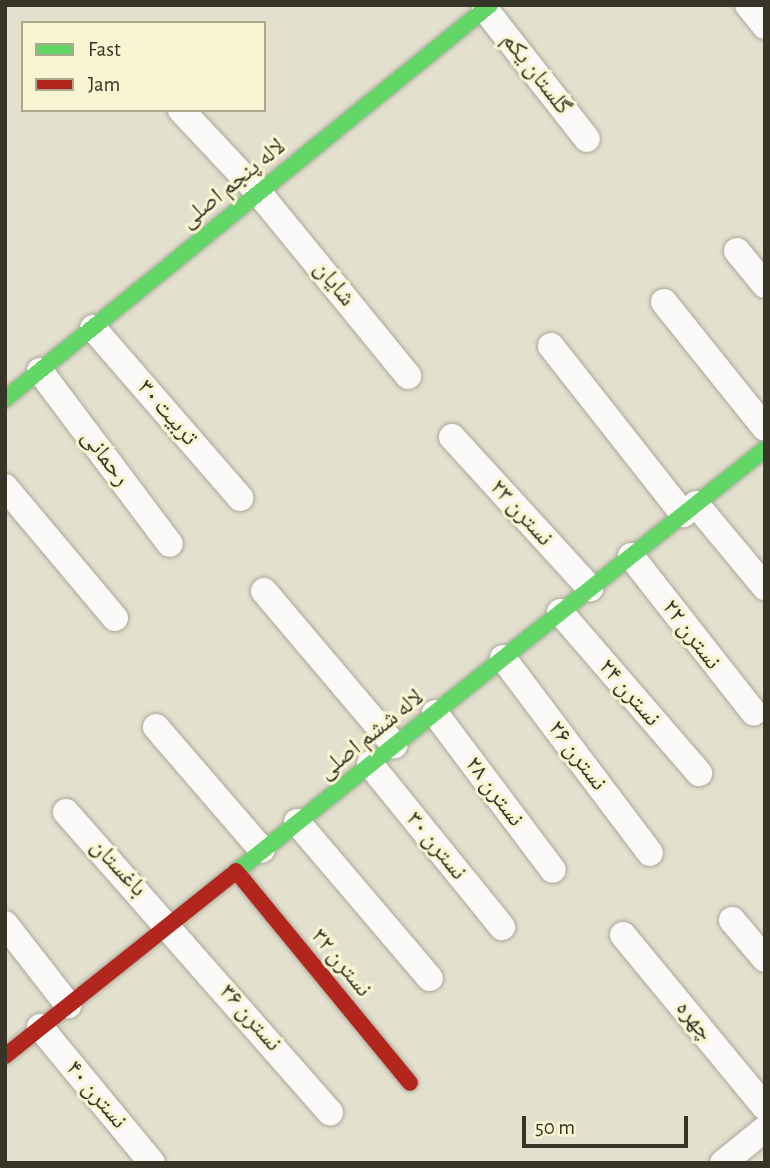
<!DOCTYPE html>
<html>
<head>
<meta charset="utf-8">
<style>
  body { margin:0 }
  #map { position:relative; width:770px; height:1168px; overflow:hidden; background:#e3e1ce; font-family:"Alegreya Sans","Noto Naskh Arabic",sans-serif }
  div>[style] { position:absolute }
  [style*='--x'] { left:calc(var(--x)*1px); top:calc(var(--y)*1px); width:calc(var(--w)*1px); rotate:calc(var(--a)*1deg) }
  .roads { filter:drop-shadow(0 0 2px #a9a899) drop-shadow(0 0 2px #a9a899) }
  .street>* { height:26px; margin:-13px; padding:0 13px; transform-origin:13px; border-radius:13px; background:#fbfaf8 }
  .fast>* { height:16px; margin:-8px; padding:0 8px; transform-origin:8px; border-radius:8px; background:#63d668 }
  .jam>* { height:16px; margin:-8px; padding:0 8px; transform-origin:8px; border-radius:8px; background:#b3261e }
  span { translate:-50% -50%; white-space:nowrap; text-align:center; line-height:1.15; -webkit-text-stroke:6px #f9f5d2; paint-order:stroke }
  .street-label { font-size:24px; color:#373528 }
  .frame { position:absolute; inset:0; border:7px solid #373528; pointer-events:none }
  .legend { position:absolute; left:21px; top:21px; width:245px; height:91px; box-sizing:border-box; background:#f9f5d2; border:2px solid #aba88e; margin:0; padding:9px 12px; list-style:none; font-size:21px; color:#373528 }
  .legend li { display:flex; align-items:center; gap:14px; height:35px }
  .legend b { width:35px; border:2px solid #aba88e }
  .scale { position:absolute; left:522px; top:1116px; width:166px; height:32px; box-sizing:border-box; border:4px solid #373528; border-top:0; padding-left:9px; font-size:21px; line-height:24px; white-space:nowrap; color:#373528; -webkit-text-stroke:5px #f9f5d2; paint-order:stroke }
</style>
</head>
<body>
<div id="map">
  <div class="roads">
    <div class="street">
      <i style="--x:748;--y:5;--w:27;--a:51"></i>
      <i style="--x:485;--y:9;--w:165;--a:51.9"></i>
      <i style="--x:181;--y:110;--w:114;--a:46.8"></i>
      <i style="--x:259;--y:193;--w:236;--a:50.8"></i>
      <i style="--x:737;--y:251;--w:44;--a:50.5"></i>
      <i style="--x:664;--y:302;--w:161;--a:51.3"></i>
      <i style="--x:93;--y:328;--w:225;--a:49.1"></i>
      <i style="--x:551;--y:346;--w:214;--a:51.8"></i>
      <i style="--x:40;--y:371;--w:216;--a:53.1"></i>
      <i style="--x:452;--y:437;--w:205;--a:47.6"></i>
      <i style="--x:5;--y:487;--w:171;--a:50"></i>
      <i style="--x:696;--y:504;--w:108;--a:50.3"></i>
      <i style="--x:631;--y:556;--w:199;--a:51.9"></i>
      <i style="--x:264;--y:591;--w:202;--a:49.8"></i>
      <i style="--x:560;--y:612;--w:213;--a:49.2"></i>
      <i style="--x:503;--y:658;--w:244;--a:53"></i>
      <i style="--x:435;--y:713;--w:196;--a:53.1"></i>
      <i style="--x:156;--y:727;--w:162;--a:49.2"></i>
      <i style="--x:370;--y:764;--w:210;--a:51"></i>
      <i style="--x:66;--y:812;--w:400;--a:48.7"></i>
      <i style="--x:297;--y:822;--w:205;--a:49.6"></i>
      <i style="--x:732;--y:920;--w:51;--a:49.8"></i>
      <i style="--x:5;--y:924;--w:103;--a:52.1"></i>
      <i style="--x:623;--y:935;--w:223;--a:50.5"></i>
      <i style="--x:40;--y:1027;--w:176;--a:50.5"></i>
      <i style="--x:723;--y:1163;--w:54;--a:-39"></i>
    </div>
    <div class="fast">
      <i style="--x:5;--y:399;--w:625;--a:-39.09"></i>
      <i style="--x:232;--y:875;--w:682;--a:-38.63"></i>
    </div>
    <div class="jam">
      <i style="--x:236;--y:871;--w:274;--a:50.6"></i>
      <i style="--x:5;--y:1056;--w:290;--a:-38.6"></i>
    </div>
  </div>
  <div class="street-label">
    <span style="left:536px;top:74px;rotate:52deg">گلستان یکم</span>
    <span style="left:233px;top:184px;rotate:-39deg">لاله پنجم اصلی</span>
    <span style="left:334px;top:284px;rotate:51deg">شایان</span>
    <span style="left:167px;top:413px;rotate:49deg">تربیت ۳۰</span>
    <span style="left:105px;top:458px;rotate:53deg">رحمانی</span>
    <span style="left:521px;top:513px;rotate:48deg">نسترن ۲۳</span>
    <span style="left:691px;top:635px;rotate:53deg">نسترن ۲۲</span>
    <span style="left:629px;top:693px;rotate:49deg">نسترن ۲۴</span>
    <span style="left:371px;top:735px;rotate:-39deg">لاله ششم اصلی</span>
    <span style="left:577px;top:756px;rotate:53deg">نسترن ۲۶</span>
    <span style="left:494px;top:792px;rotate:53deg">نسترن ۲۸</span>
    <span style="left:436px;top:846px;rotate:51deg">نسترن ۳۰</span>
    <span style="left:118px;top:868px;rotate:47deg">باغستان</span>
    <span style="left:341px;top:963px;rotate:51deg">نسترن ۳۲</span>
    <span style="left:250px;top:1018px;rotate:49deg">نسترن ۳۶</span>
    <span style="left:694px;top:1021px;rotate:51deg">چهره</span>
    <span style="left:96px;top:1095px;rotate:50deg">نسترن ۴۰</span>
  </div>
  <div class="frame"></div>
  <ul class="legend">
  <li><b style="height:9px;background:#63d668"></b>Fast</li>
  <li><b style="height:9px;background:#b3261e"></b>Jam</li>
  </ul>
  <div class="scale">50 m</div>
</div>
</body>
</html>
